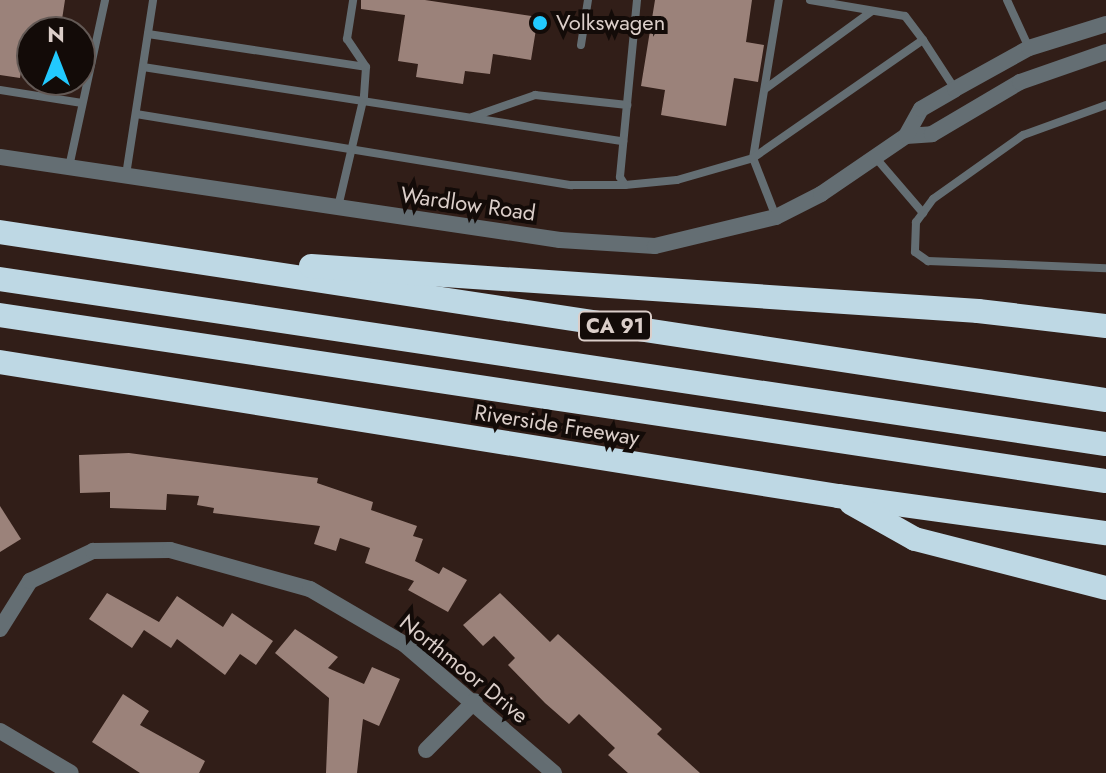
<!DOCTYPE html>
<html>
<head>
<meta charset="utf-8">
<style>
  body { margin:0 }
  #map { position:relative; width:1106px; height:773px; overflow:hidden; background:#311e18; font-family:Jost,sans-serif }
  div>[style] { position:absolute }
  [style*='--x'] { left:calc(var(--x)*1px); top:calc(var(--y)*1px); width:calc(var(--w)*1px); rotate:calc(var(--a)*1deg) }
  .building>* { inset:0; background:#9b827a }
  .lane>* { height:8px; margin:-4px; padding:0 4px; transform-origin:4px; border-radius:4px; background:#646e73 }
  .street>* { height:16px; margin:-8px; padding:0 8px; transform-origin:8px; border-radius:8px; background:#646e73 }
  .highway>* { height:24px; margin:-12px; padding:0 12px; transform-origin:12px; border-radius:12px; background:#bed8e4 }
  .dots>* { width:22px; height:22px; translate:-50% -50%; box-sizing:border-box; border:4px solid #130b08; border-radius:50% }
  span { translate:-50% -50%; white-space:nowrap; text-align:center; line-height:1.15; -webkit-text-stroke:8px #130b08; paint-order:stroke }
  .shield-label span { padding:2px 6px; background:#130b08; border:2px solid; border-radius:6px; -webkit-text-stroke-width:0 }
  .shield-label { font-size:20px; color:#dbcec9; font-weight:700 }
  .poi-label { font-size:22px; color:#dbcec9 }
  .left { translate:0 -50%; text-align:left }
  .street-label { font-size:22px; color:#dbcec9 }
  .north { position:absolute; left:16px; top:16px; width:80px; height:80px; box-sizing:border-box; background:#130b08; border:2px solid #635955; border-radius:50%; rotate:0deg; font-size:22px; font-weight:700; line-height:32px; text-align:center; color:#dbcec9 }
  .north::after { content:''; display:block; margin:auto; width:28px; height:36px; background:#22c9fe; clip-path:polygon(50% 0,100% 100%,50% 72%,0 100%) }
</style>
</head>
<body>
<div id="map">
  <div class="building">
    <i style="clip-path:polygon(0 0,65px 0,61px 26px,47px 24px,46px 32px,27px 33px,20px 78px,0 75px)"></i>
    <i style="clip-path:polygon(361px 0,425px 0,538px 17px,531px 60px,493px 54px,490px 74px,465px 71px,463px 84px,416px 77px,418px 64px,398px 61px,405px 15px,361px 9px)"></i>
    <i style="clip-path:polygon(655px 0,752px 0,746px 42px,764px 45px,758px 82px,734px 78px,726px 126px,661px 115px,665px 90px,641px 86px)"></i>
    <i style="clip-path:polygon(129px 453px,318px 478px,317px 483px,373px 502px,371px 510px,417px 526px,413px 536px,423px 539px,415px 561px,439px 574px,443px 567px,467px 580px,448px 612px,408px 590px,414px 581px,365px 563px,370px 548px,340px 538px,336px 551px,314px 544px,320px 526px,213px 513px,214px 508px,197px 505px,199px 496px,167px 494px,166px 510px,110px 508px,110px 492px,80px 493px,79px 455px)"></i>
    <i style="clip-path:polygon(0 506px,21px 539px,0 552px)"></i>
    <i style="clip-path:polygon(107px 593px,159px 622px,177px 596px,223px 627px,232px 613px,273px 641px,256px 665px,240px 654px,225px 675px,177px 639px,171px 648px,144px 630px,132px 648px,89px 619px)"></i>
    <i style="clip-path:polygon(500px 593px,550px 642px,558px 634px,662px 729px,657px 734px,700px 773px,628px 773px,608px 755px,615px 748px,579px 714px,569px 724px,545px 703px,508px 665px,515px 658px,494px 636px,483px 646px,463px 625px)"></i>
    <i style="clip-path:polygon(295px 629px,338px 657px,328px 668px,364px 684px,372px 667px,400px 679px,379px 726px,363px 719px,357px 773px,326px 773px,329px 698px,275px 653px)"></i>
    <i style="clip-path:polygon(123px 694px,149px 711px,140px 725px,205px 761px,199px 773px,140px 773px,92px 742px)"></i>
  </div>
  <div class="lane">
    <i style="--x:637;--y:0;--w:178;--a:95.5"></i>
    <i style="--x:620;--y:177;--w:9;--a:58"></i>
    <i style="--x:625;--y:185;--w:52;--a:-5.5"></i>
    <i style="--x:677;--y:180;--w:79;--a:-16.1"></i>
    <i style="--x:753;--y:158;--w:160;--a:-80.7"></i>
    <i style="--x:810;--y:0;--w:96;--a:9.6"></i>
    <i style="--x:905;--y:16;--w:30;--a:53"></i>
    <i style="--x:1007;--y:0;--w:53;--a:65.4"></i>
    <i style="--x:148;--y:34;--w:220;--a:8.6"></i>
    <i style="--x:581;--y:45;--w:46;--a:-81.2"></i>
    <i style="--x:143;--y:67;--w:486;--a:8.8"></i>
    <i style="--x:765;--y:89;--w:132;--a:-36.1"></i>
    <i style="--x:0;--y:90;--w:83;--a:9"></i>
    <i style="--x:1106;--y:105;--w:88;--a:160.1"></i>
    <i style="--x:1023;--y:135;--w:110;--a:144.6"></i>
    <i style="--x:933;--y:199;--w:29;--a:126"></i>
    <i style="--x:916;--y:222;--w:30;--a:92"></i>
    <i style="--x:915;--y:252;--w:16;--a:35"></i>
    <i style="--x:928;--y:261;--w:178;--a:2.3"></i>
    <i style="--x:136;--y:114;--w:441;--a:9.3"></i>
    <i style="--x:571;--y:185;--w:54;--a:0"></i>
    <i style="--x:472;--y:117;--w:67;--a:-19.2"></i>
    <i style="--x:535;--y:95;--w:93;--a:6.2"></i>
    <i style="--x:875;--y:157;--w:74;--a:49.4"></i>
    <i style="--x:69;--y:167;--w:171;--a:-77.8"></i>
    <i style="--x:126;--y:175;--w:177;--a:-81.2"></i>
    <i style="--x:338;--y:207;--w:114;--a:-76.8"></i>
    <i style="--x:364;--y:96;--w:29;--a:-86"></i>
    <i style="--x:366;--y:67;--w:34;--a:-124"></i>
    <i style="--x:347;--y:39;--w:39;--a:-81"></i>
    <i style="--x:776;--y:217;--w:63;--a:-111.3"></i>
    <i style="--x:753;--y:158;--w:207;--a:-34.8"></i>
    <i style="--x:923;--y:40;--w:59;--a:56.9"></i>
  </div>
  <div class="street">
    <i style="--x:906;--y:136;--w:26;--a:-4"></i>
    <i style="--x:932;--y:134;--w:102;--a:-30.6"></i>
    <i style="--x:1020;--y:82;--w:91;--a:-19.2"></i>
    <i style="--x:0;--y:157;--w:566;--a:8.43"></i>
    <i style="--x:560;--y:240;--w:95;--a:3.6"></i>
    <i style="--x:655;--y:246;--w:124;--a:-13.5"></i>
    <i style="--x:776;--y:217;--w:51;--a:-27.1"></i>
    <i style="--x:821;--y:194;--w:103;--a:-34.3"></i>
    <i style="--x:906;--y:136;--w:31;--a:-61"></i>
    <i style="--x:921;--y:109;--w:39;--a:-30"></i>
    <i style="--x:955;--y:89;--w:85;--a:-29"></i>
    <i style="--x:1029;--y:48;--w:81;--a:-17.3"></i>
    <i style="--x:0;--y:629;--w:57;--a:-58"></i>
    <i style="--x:30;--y:581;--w:70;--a:-25.5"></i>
    <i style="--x:93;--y:551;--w:77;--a:-0.7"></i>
    <i style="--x:170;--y:550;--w:145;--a:15.6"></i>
    <i style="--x:310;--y:589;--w:109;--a:30.3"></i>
    <i style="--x:404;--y:644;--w:198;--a:40.7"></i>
    <i style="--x:0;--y:731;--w:82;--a:30.6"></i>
    <i style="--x:426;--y:750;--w:69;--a:-45"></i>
  </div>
  <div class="highway">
    <i style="--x:0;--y:232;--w:1119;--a:8.64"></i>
    <i style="--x:311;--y:266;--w:669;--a:3.86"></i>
    <i style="--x:978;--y:311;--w:129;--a:6.7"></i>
    <i style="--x:0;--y:279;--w:1118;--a:8.49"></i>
    <i style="--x:0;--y:315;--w:1118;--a:8.54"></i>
    <i style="--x:0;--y:362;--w:849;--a:9.08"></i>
    <i style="--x:838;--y:496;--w:271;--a:7.9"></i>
    <i style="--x:851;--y:503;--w:73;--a:29.4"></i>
    <i style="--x:915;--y:539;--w:197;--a:14.4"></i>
  </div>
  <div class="dots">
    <i style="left:540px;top:23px;background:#22c9fe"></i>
  </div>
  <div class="shield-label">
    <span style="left:615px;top:326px">CA 91</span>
  </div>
  <div class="poi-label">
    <span class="left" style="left:556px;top:23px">Volkswagen</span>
  </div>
  <div class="street-label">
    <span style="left:468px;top:204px;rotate:8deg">Wardlow Road</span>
    <span style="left:557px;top:425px;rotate:9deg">Riverside Freeway</span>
    <span style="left:464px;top:669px;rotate:39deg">Northmoor Drive</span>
  </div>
  <div class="north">N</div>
</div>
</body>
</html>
